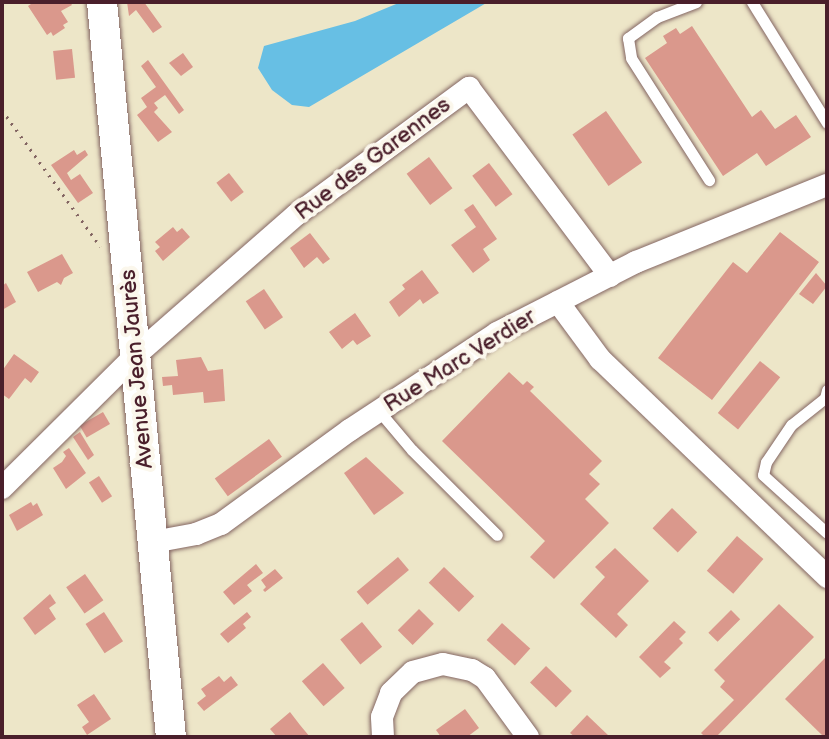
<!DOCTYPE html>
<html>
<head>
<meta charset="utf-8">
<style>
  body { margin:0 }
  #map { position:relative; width:829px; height:739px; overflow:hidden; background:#ede6c8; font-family:"Balsamiq Sans",sans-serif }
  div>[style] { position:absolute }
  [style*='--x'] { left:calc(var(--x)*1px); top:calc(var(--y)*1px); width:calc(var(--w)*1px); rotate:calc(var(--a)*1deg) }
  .water>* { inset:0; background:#67bfe4 }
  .building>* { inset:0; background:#da988c; transform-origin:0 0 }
  .path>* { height:3px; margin-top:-1.5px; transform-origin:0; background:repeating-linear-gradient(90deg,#836562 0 2px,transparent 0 8px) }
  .roads { filter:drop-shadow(0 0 2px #836562) drop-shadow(0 0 2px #836562) }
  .service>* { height:11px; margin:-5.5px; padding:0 5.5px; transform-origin:5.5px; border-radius:5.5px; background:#fff }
  .minor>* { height:22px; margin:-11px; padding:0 11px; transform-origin:11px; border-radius:11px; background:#fff }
  .secondary>* { height:30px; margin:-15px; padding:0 15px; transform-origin:15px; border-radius:15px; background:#fff }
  span { translate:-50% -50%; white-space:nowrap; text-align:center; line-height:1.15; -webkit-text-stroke:8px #fbf7ec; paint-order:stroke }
  .street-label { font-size:22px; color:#4a1f2b }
  .frame { position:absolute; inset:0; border:4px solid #4a1f2b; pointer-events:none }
</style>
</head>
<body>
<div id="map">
  <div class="water">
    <i style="clip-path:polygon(401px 2px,488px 2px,309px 107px,292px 105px,272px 90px,258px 68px,264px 46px,355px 21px)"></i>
  </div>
  <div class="building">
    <i style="clip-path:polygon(34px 2px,70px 2px,72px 5px,61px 11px,68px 22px,63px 25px,65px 28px,53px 36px,51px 32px,47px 35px,28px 6px)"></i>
    <i style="clip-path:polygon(127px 2px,144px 2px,162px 27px,153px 33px,136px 10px,129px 16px)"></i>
    <i style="clip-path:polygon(692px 26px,752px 117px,761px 110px,775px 129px,796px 115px,811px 137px,766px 166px,757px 153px,723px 176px,645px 58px,667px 43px,663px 36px,676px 28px,680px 34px)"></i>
    <i style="left:72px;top:49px;width:29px;height:19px;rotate:84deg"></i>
    <i style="clip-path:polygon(183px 53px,193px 67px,181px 76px,169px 63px)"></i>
    <i style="clip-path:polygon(148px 60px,184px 110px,179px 114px,165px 95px,154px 103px,158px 108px,154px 112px,172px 132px,158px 142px,137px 115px,147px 107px,141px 98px,156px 87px,141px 66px)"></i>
    <i style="left:606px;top:111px;width:63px;height:41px;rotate:55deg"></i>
    <i style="clip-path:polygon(74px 150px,77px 155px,85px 150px,88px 155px,67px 173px,71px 180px,80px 174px,93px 193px,78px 203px,51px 165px)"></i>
    <i style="left:429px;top:157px;width:39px;height:28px;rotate:53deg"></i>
    <i style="left:489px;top:163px;width:39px;height:21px;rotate:53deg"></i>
    <i style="left:229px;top:173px;width:24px;height:16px;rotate:52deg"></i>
    <i style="clip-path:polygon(473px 204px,497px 239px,483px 249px,490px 260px,473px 273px,451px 245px,476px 227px,464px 210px)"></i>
    <i style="clip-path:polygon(173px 227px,177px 232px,182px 228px,190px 237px,163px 261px,155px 251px,160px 247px,155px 242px)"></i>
    <i style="clip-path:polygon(780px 232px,819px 262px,712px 400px,658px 358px,733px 262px,747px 273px)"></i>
    <i style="clip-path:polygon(310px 233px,330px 259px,323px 264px,317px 257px,304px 268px,290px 248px)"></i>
    <i style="clip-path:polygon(62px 254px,73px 273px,64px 278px,61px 285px,57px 282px,38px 292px,27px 272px)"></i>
    <i style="clip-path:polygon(422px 270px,439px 293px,423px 304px,420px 299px,399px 317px,389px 302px,405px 289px,402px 285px)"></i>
    <i style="clip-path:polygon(816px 273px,827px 286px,813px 304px,799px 294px)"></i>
    <i style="clip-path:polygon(6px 283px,16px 302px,2px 310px,2px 286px)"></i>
    <i style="left:264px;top:289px;width:34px;height:22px;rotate:56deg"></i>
    <i style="clip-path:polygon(355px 313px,371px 336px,357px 345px,353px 340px,342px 349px,329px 332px)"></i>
    <i style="clip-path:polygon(14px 354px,39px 372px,31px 383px,25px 378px,9px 399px,2px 394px,2px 371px)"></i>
    <i style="clip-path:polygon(201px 357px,208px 371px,223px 369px,225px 401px,204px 403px,203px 392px,173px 395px,172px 385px,163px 386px,162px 377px,178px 376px,176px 360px)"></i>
    <i style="left:760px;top:361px;width:26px;height:67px;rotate:39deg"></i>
    <i style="clip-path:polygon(509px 372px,523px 385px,527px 381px,534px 387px,530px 391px,602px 461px,589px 474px,600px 484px,585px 499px,609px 523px,554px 579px,530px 557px,545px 541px,442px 441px)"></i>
    <i style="left:103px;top:412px;width:14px;height:27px;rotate:60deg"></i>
    <i style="clip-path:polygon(80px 432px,94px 455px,88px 460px,73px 437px)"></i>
    <i style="left:269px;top:439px;width:22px;height:67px;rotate:54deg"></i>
    <i style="clip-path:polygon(69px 448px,86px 473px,66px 489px,53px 468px,62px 462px,66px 456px,63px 452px)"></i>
    <i style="clip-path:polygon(366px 457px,404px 493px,374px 515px,344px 473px)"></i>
    <i style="left:99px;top:476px;width:24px;height:12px;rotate:57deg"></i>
    <i style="clip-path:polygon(31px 502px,33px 506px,37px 503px,43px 515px,17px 531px,9px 515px)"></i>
    <i style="left:672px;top:508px;width:35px;height:28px;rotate:44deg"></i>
    <i style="left:737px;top:536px;width:35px;height:46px;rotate:41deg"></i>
    <i style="clip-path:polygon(615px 548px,649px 581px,617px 614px,628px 625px,616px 638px,580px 604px,605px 577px,595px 567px)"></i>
    <i style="left:398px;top:557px;width:17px;height:54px;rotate:50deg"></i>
    <i style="clip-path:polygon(256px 564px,263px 573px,247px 585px,252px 591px,234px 605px,223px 592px)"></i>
    <i style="left:444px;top:567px;width:42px;height:22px;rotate:44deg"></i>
    <i style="clip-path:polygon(275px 569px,283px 578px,265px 592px,263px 590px,266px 587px,261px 580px)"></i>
    <i style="left:85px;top:574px;width:32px;height:23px;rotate:55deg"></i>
    <i style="clip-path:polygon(50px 594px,56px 603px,49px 608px,56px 619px,35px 635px,23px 618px)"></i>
    <i style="clip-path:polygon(779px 604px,814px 637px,716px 737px,705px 737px,701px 733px,734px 700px,720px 687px,725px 681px,714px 670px)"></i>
    <i style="left:419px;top:609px;width:21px;height:30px;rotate:45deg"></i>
    <i style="left:731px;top:610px;width:13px;height:32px;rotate:45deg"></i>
    <i style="left:104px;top:612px;width:35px;height:22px;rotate:57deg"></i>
    <i style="clip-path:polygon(247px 612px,251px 617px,243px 624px,246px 628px,228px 643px,220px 634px)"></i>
    <i style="clip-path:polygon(674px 621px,686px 632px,679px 639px,683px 643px,664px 662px,671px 668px,660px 678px,639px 657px)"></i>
    <i style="left:362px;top:622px;width:32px;height:28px;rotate:51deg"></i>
    <i style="left:502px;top:623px;width:38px;height:23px;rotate:42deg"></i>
    <i style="clip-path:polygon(827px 656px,827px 737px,824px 737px,785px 699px)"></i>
    <i style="left:323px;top:663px;width:33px;height:28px;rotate:49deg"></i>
    <i style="left:546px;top:666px;width:36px;height:23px;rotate:44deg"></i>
    <i style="clip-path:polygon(219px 676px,224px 682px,231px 676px,238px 685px,204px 711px,197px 703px,206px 696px,201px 689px)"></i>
    <i style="clip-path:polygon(94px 694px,111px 719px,87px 735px,82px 727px,89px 722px,77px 705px)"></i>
    <i style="clip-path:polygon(465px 709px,479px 728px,467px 737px,441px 737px,436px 730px)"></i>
    <i style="clip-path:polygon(290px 712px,300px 725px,310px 737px,277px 737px,270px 729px)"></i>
    <i style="clip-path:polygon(587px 715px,610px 737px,575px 737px,570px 733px)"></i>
  </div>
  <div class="path">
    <i style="--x:2;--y:8;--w:6;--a:-90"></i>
    <i style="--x:2;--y:110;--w:168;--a:54.2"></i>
  </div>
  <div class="roads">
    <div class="service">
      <i style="--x:696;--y:2;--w:42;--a:159"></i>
      <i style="--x:657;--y:17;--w:36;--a:144"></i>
      <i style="--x:628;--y:38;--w:20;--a:81"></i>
      <i style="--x:631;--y:58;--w:145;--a:57.4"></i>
      <i style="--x:752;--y:2;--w:142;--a:58.2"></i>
      <i style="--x:827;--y:390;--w:8;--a:104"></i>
      <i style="--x:825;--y:398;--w:43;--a:141.5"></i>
      <i style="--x:791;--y:425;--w:45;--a:124"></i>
      <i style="--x:766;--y:462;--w:13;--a:103"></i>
      <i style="--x:763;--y:475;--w:86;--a:42.2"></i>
      <i style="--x:379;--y:411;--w:51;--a:49.8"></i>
      <i style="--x:412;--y:450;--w:120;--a:45"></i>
    </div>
    <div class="minor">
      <i style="--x:558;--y:302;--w:71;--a:53.6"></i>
      <i style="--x:600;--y:359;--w:315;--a:43.8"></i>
      <i style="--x:2;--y:488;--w:189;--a:-44.8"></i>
      <i style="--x:136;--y:355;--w:213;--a:-41.2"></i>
      <i style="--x:296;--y:215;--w:215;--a:-36.3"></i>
      <i style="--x:469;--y:88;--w:235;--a:53.1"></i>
      <i style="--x:153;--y:542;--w:44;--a:-10.5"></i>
      <i style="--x:196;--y:534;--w:27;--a:-22"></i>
      <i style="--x:221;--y:524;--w:160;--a:-36.1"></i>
      <i style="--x:350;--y:430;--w:176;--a:-33.4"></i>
      <i style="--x:497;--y:333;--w:156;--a:-27.1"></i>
      <i style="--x:636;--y:262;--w:206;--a:-22"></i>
      <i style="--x:383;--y:737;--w:20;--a:-93"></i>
      <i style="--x:382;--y:717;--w:26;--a:-69"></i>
      <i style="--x:391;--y:693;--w:30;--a:-44"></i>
      <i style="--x:413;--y:672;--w:31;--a:-15"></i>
      <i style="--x:443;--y:664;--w:30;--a:12"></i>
      <i style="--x:472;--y:670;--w:15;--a:32"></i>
      <i style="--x:485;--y:678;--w:73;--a:53.9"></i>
    </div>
    <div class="secondary">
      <i style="--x:102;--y:2;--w:738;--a:84.64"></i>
    </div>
  </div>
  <div class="street-label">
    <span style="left:373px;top:159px;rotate:-37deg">Rue des Garennes</span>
    <span style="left:460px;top:361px;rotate:-32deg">Rue Marc Verdier</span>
    <span style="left:137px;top:369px;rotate:-95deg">Avenue Jean Jaurès</span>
  </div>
  <div class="frame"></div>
</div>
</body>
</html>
